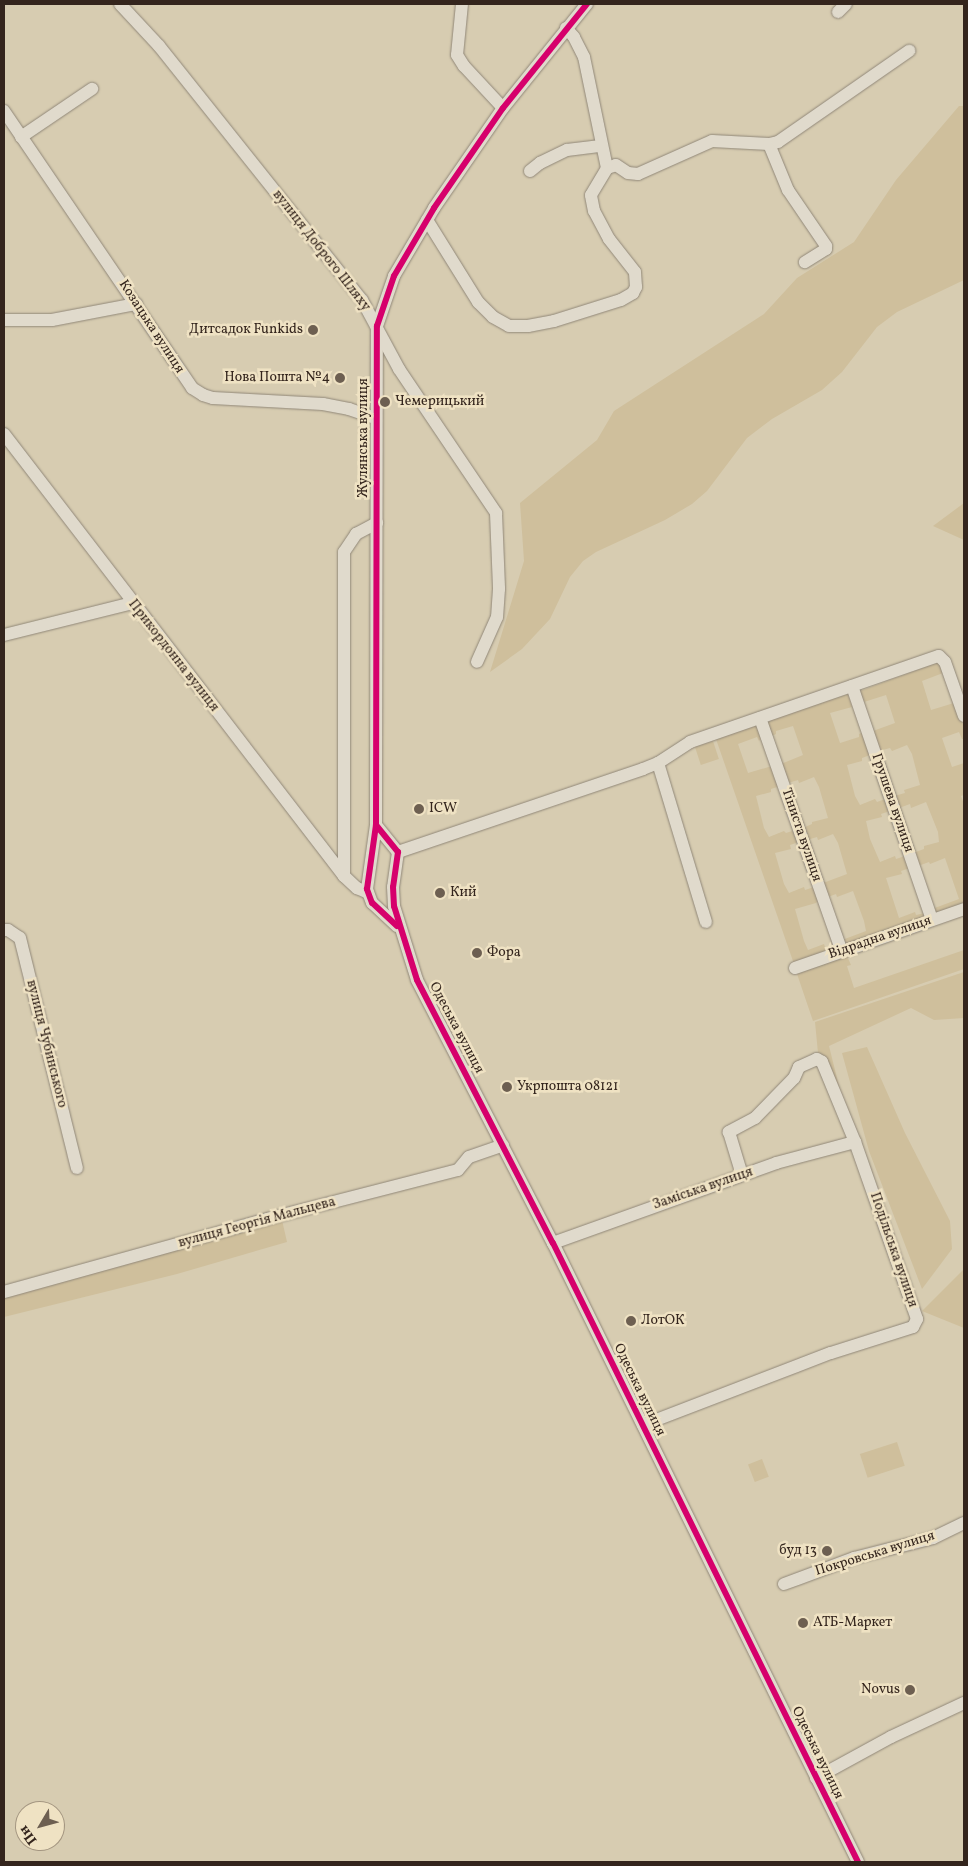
<!DOCTYPE html>
<html>
<head>
<meta charset="utf-8">
<style>
  body { margin:0 }
  #map { position:relative; width:968px; height:1866px; overflow:hidden; background:#d7ccb1; font-family:Vollkorn,serif }
  div>[style] { position:absolute }
  [style*='--x'] { left:calc(var(--x)*1px); top:calc(var(--y)*1px); width:calc(var(--w)*1px); rotate:calc(var(--a)*1deg) }
  .green>* { inset:0; background:#cfbf9c; transform-origin:0 0 }
  .roads { filter:drop-shadow(0 0 1px #908778) drop-shadow(0 0 1px #908778) }
  .minor>* { height:12px; margin:-6px; padding:0 6px; transform-origin:6px; border-radius:6px; background:#e0dacc }
  .cycleway>* { height:6px; margin:-3px; padding:0 3px; transform-origin:3px; border-radius:3px; background:#d6006c }
  .dots>* { width:14px; height:14px; translate:-50% -50%; box-sizing:border-box; border:2px solid #efe2c3; border-radius:50% }
  span { translate:-50% -50%; white-space:nowrap; text-align:center; line-height:1.15; -webkit-text-stroke:5px #efe2c3; paint-order:stroke }
  .street-label { font-size:14px; color:#34251d }
  .poi-label { font-size:14px; color:#34251d }
  .right { translate:-100% -50%; text-align:right }
  .left { translate:0 -50%; text-align:left }
  .frame { position:absolute; inset:0; border:5px solid #34251d; pointer-events:none }
  .north { position:absolute; left:15px; top:1801px; width:50px; height:50px; box-sizing:border-box; background:#efe2c3; border:1px solid #a49681; border-radius:50%; rotate:233deg; font-size:14px; font-weight:700; line-height:20px; text-align:center; color:#34251d }
  .north::after { content:''; display:block; margin:auto; width:18px; height:22px; background:#6d5f51; clip-path:polygon(50% 0,100% 100%,50% 72%,0 100%) }
</style>
</head>
<body>
<div id="map">
  <div class="green">
    <i style="clip-path:polygon(959px 106px,964px 106px,964px 280px,897px 312px,877px 327px,842px 372px,822px 390px,772px 419px,747px 438px,707px 491px,692px 504px,665px 520px,596px 552px,583px 561px,570px 577px,550px 619px,522px 649px,490px 672px,524px 561px,520px 503px,597px 440px,614px 411px,764px 314px,797px 278px,854px 242px,896px 180px)"></i>
    <i style="clip-path:polygon(964px 503px,964px 540px,933px 526px)"></i>
    <i style="clip-path:polygon(936px 663px,940px 663px,943px 673px,922px 681px,931px 710px,954px 703px,957px 705px,964px 728px,964px 739px,962px 739px,959px 732px,942px 738px,952px 767px,964px 763px,964px 795px,961px 796px,964px 804px,964px 904px,937px 913px,932px 909px,959px 899px,945px 858px,930px 864px,929px 862px,918px 866px,913px 853px,924px 849px,924px 846px,939px 842px,938px 832px,926px 802px,911px 808px,910px 804px,899px 808px,894px 796px,905px 793px,904px 790px,920px 785px,912px 754px,907px 745px,892px 751px,890px 748px,879px 751px,873px 731px,895px 723px,886px 695px,864px 702px,862px 701px,860px 691px)"></i>
    <i style="clip-path:polygon(848px 694px,852px 707px,830px 713px,840px 743px,859px 737px,859px 734px,862px 733px,870px 755px,862px 758px,862px 761px,847px 765px,855px 796px,860px 805px,875px 799px,877px 802px,885px 799px,890px 811px,881px 814px,882px 817px,866px 821px,870px 839px,880px 862px,895px 856px,896px 859px,905px 856px,910px 868px,901px 871px,902px 874px,886px 878px,899px 918px,915px 912px,916px 915px,925px 913px,925px 917px,847px 945px,842px 940px,866px 931px,864px 921px,853px 891px,837px 897px,836px 894px,828px 897px,823px 883px,847px 874px,838px 843px,833px 834px,818px 840px,817px 837px,807px 840px,803px 828px,812px 824px,812px 822px,828px 818px,819px 787px,814px 777px,799px 783px,798px 780px,788px 783px,781px 764px,803px 755px,793px 726px,776px 731px,776px 734px,772px 736px,768px 724px,770px 720px)"></i>
    <i style="clip-path:polygon(755px 726px,759px 727px,762px 737px,759px 741px,757px 737px,738px 744px,748px 773px,772px 766px,780px 786px,771px 789px,771px 792px,756px 796px,764px 828px,769px 837px,784px 831px,786px 833px,795px 830px,799px 842px,790px 845px,791px 849px,775px 853px,784px 884px,789px 893px,804px 887px,805px 890px,814px 887px,818px 900px,816px 903px,795px 909px,804px 941px,808px 950px,824px 944px,825px 947px,831px 945px,834px 947px,833px 950px,794px 964px,716px 739px)"></i>
    <i style="left:713px;top:741px;width:19px;height:19px;rotate:72deg"></i>
    <i style="clip-path:polygon(964px 950px,964px 969px,813px 1021px,796px 971px,847px 956px,851px 965px,847px 966px,854px 988px)"></i>
    <i style="clip-path:polygon(964px 972px,964px 1018px,934px 1020px,911px 1008px,829px 1046px,839px 1086px,818px 1053px,815px 1022px)"></i>
    <i style="clip-path:polygon(867px 1047px,905px 1133px,950px 1221px,952px 1249px,922px 1289px,869px 1151px,842px 1053px)"></i>
    <i style="clip-path:polygon(282px 1220px,287px 1242px,177px 1274px,4px 1317px,4px 1296px)"></i>
    <i style="clip-path:polygon(964px 1269px,964px 1328px,922px 1311px)"></i>
    <i style="left:897px;top:1442px;width:25px;height:39px;rotate:72deg"></i>
    <i style="left:762px;top:1459px;width:19px;height:15px;rotate:69deg"></i>
  </div>
  <div class="roads">
    <div class="minor">
      <i style="--x:120;--y:4;--w:57;--a:47.1"></i>
      <i style="--x:159;--y:46;--w:325;--a:51.4"></i>
      <i style="--x:362;--y:300;--w:78;--a:61.8"></i>
      <i style="--x:399;--y:369;--w:174;--a:56"></i>
      <i style="--x:496;--y:513;--w:76;--a:87.7"></i>
      <i style="--x:499;--y:589;--w:28;--a:94"></i>
      <i style="--x:497;--y:617;--w:49;--a:114"></i>
      <i style="--x:462;--y:4;--w:51;--a:95.6"></i>
      <i style="--x:457;--y:55;--w:13;--a:58"></i>
      <i style="--x:464;--y:66;--w:57;--a:47.1"></i>
      <i style="--x:838;--y:12;--w:11;--a:-45"></i>
      <i style="--x:4;--y:111;--w:335;--a:55.8"></i>
      <i style="--x:192;--y:388;--w:13;--a:32"></i>
      <i style="--x:203;--y:395;--w:10;--a:17"></i>
      <i style="--x:213;--y:398;--w:110;--a:3.1"></i>
      <i style="--x:323;--y:404;--w:26;--a:11"></i>
      <i style="--x:349;--y:409;--w:28;--a:19"></i>
      <i style="--x:21;--y:137;--w:86;--a:-34.1"></i>
      <i style="--x:769;--y:144;--w:50;--a:67.6"></i>
      <i style="--x:788;--y:190;--w:68;--a:55.8"></i>
      <i style="--x:826;--y:246;--w:3;--a:90"></i>
      <i style="--x:826;--y:249;--w:25;--a:148"></i>
      <i style="--x:607;--y:168;--w:9;--a:-18"></i>
      <i style="--x:616;--y:165;--w:14;--a:34"></i>
      <i style="--x:628;--y:173;--w:10;--a:6"></i>
      <i style="--x:638;--y:174;--w:81;--a:-24"></i>
      <i style="--x:712;--y:141;--w:57;--a:3"></i>
      <i style="--x:769;--y:144;--w:9;--a:-13"></i>
      <i style="--x:778;--y:142;--w:160;--a:-34.8"></i>
      <i style="--x:530;--y:171;--w:13;--a:-39"></i>
      <i style="--x:540;--y:163;--w:30;--a:-26"></i>
      <i style="--x:567;--y:150;--w:34;--a:-7"></i>
      <i style="--x:427;--y:220;--w:97;--a:58.1"></i>
      <i style="--x:478;--y:302;--w:21;--a:45"></i>
      <i style="--x:493;--y:317;--w:18;--a:29"></i>
      <i style="--x:509;--y:326;--w:19;--a:0"></i>
      <i style="--x:528;--y:326;--w:26;--a:-11"></i>
      <i style="--x:554;--y:321;--w:70;--a:-17.4"></i>
      <i style="--x:621;--y:300;--w:14;--a:-30"></i>
      <i style="--x:633;--y:293;--w:7;--a:-63"></i>
      <i style="--x:636;--y:287;--w:15;--a:-94"></i>
      <i style="--x:635;--y:272;--w:42;--a:-128.2"></i>
      <i style="--x:609;--y:239;--w:32;--a:-118"></i>
      <i style="--x:594;--y:211;--w:16;--a:-101"></i>
      <i style="--x:591;--y:195;--w:31;--a:-59"></i>
      <i style="--x:607;--y:168;--w:113;--a:-101.7"></i>
      <i style="--x:584;--y:57;--w:22;--a:-117"></i>
      <i style="--x:574;--y:37;--w:12;--a:-132"></i>
      <i style="--x:4;--y:320;--w:48;--a:0"></i>
      <i style="--x:52;--y:320;--w:86;--a:-10.8"></i>
      <i style="--x:4;--y:434;--w:558;--a:52.43"></i>
      <i style="--x:344;--y:876;--w:324;--a:-90"></i>
      <i style="--x:344;--y:552;--w:22;--a:-56"></i>
      <i style="--x:356;--y:534;--w:24;--a:-28"></i>
      <i style="--x:4;--y:635;--w:132;--a:-14"></i>
      <i style="--x:852;--y:686;--w:247;--a:71.1"></i>
      <i style="--x:760;--y:718;--w:248;--a:70.7"></i>
      <i style="--x:658;--y:763;--w:166;--a:73.2"></i>
      <i style="--x:376;--y:825;--w:35;--a:51"></i>
      <i style="--x:398;--y:852;--w:35;--a:98"></i>
      <i style="--x:393;--y:887;--w:19;--a:87"></i>
      <i style="--x:394;--y:906;--w:77;--a:72.7"></i>
      <i style="--x:417;--y:980;--w:296;--a:62.7"></i>
      <i style="--x:553;--y:1243;--w:690;--a:63.77"></i>
      <i style="--x:398;--y:852;--w:259;--a:-18.7"></i>
      <i style="--x:643;--y:769;--w:16;--a:-22"></i>
      <i style="--x:658;--y:763;--w:38;--a:-33"></i>
      <i style="--x:690;--y:742;--w:263;--a:-19.1"></i>
      <i style="--x:939;--y:656;--w:8;--a:45"></i>
      <i style="--x:945;--y:662;--w:57;--a:70.6"></i>
      <i style="--x:344;--y:876;--w:18;--a:43"></i>
      <i style="--x:357;--y:888;--w:12;--a:24"></i>
      <i style="--x:397;--y:926;--w:34;--a:-137"></i>
      <i style="--x:372;--y:903;--w:15;--a:-110"></i>
      <i style="--x:367;--y:889;--w:65;--a:-82"></i>
      <i style="--x:376;--y:825;--w:499;--a:-89.9"></i>
      <i style="--x:377;--y:326;--w:53;--a:-71.2"></i>
      <i style="--x:394;--y:276;--w:79;--a:-59.5"></i>
      <i style="--x:434;--y:208;--w:121;--a:-55.4"></i>
      <i style="--x:503;--y:108;--w:134;--a:-51.1"></i>
      <i style="--x:4;--y:930;--w:4;--a:0"></i>
      <i style="--x:8;--y:930;--w:14;--a:34"></i>
      <i style="--x:20;--y:938;--w:237;--a:76.1"></i>
      <i style="--x:795;--y:968;--w:179;--a:-19.2"></i>
      <i style="--x:553;--y:1243;--w:237;--a:-19.7"></i>
      <i style="--x:776;--y:1163;--w:82;--a:-14.9"></i>
      <i style="--x:4;--y:1292;--w:273;--a:-15.5"></i>
      <i style="--x:267;--y:1219;--w:197;--a:-14.4"></i>
      <i style="--x:458;--y:1170;--w:17;--a:-50"></i>
      <i style="--x:469;--y:1157;--w:36;--a:-19"></i>
      <i style="--x:643;--y:1425;--w:201;--a:-21"></i>
      <i style="--x:831;--y:1353;--w:86;--a:-17.6"></i>
      <i style="--x:913;--y:1327;--w:9;--a:-63"></i>
      <i style="--x:917;--y:1319;--w:188;--a:-109.3"></i>
      <i style="--x:855;--y:1142;--w:87;--a:-112.4"></i>
      <i style="--x:822;--y:1062;--w:6;--a:-149"></i>
      <i style="--x:817;--y:1059;--w:20;--a:156"></i>
      <i style="--x:799;--y:1067;--w:12;--a:114"></i>
      <i style="--x:794;--y:1078;--w:56;--a:134.3"></i>
      <i style="--x:755;--y:1118;--w:30;--a:152"></i>
      <i style="--x:729;--y:1132;--w:45;--a:73.2"></i>
      <i style="--x:784;--y:1584;--w:75;--a:-20.4"></i>
      <i style="--x:854;--y:1558;--w:81;--a:-14.2"></i>
      <i style="--x:933;--y:1538;--w:34;--a:-26"></i>
      <i style="--x:816;--y:1778;--w:85;--a:-28.7"></i>
      <i style="--x:891;--y:1737;--w:81;--a:-25"></i>
    </div>
  </div>
  <div class="cycleway">
    <i style="--x:376;--y:825;--w:35;--a:51"></i>
    <i style="--x:398;--y:852;--w:35;--a:98"></i>
    <i style="--x:393;--y:887;--w:19;--a:87"></i>
    <i style="--x:394;--y:906;--w:77;--a:72.7"></i>
    <i style="--x:417;--y:980;--w:296;--a:62.7"></i>
    <i style="--x:553;--y:1243;--w:690;--a:63.77"></i>
    <i style="--x:397;--y:926;--w:34;--a:-137"></i>
    <i style="--x:372;--y:903;--w:15;--a:-110"></i>
    <i style="--x:367;--y:889;--w:65;--a:-82"></i>
    <i style="--x:376;--y:825;--w:499;--a:-89.9"></i>
    <i style="--x:377;--y:326;--w:53;--a:-71.2"></i>
    <i style="--x:394;--y:276;--w:79;--a:-59.5"></i>
    <i style="--x:434;--y:208;--w:121;--a:-55.4"></i>
    <i style="--x:503;--y:108;--w:134;--a:-51.1"></i>
  </div>
  <div class="dots">
    <i style="left:313px;top:330px;background:#6d5f51"></i>
    <i style="left:340px;top:378px;background:#6d5f51"></i>
    <i style="left:385px;top:402px;background:#6d5f51"></i>
    <i style="left:419px;top:809px;background:#6d5f51"></i>
    <i style="left:440px;top:893px;background:#6d5f51"></i>
    <i style="left:477px;top:953px;background:#6d5f51"></i>
    <i style="left:507px;top:1087px;background:#6d5f51"></i>
    <i style="left:631px;top:1321px;background:#6d5f51"></i>
    <i style="left:827px;top:1551px;background:#6d5f51"></i>
    <i style="left:803px;top:1623px;background:#6d5f51"></i>
    <i style="left:910px;top:1690px;background:#6d5f51"></i>
  </div>
  <div class="street-label">
    <span style="left:321px;top:251px;rotate:52deg">вулиця Доброго Шляху</span>
    <span style="left:151px;top:327px;rotate:57deg">Козацька вулиця</span>
    <span style="left:364px;top:438px;rotate:-90deg">Жулянська вулиця</span>
    <span style="left:173px;top:656px;rotate:52deg">Прикордонна вулиця</span>
    <span style="left:892px;top:803px;rotate:71deg">Грушева вулиця</span>
    <span style="left:801px;top:835px;rotate:71deg">Тіниста вулиця</span>
    <span style="left:880px;top:938px;rotate:-19deg">Відрадна вулиця</span>
    <span style="left:456px;top:1028px;rotate:62deg">Одеська вулиця</span>
    <span style="left:46px;top:1044px;rotate:76deg">вулиця Чубинського</span>
    <span style="left:703px;top:1189px;rotate:-19deg">Заміська вулиця</span>
    <span style="left:257px;top:1223px;rotate:-15deg">вулиця Георгія Мальцева</span>
    <span style="left:893px;top:1250px;rotate:71deg">Подільська вулиця</span>
    <span style="left:639px;top:1390px;rotate:64deg">Одеська вулиця</span>
    <span style="left:875px;top:1554px;rotate:-17deg">Покровська вулиця</span>
    <span style="left:817px;top:1753px;rotate:64deg">Одеська вулиця</span>
  </div>
  <div class="poi-label">
    <span class="right" style="left:303px;top:330px">Дитсадок Funkids</span>
    <span class="right" style="left:330px;top:378px">Нова Пошта №4</span>
    <span class="left" style="left:395px;top:402px">Чемерицький</span>
    <span class="left" style="left:429px;top:809px">ICW</span>
    <span class="left" style="left:450px;top:893px">Кий</span>
    <span class="left" style="left:487px;top:953px">Фора</span>
    <span class="left" style="left:517px;top:1087px">Укрпошта 08121</span>
    <span class="left" style="left:641px;top:1321px">ЛотОК</span>
    <span class="right" style="left:817px;top:1551px">буд 13</span>
    <span class="left" style="left:813px;top:1623px">АТБ-Маркет</span>
    <span class="right" style="left:900px;top:1690px">Novus</span>
  </div>
  <div class="frame"></div>
  <div class="north">Пн</div>
</div>
</body>
</html>
